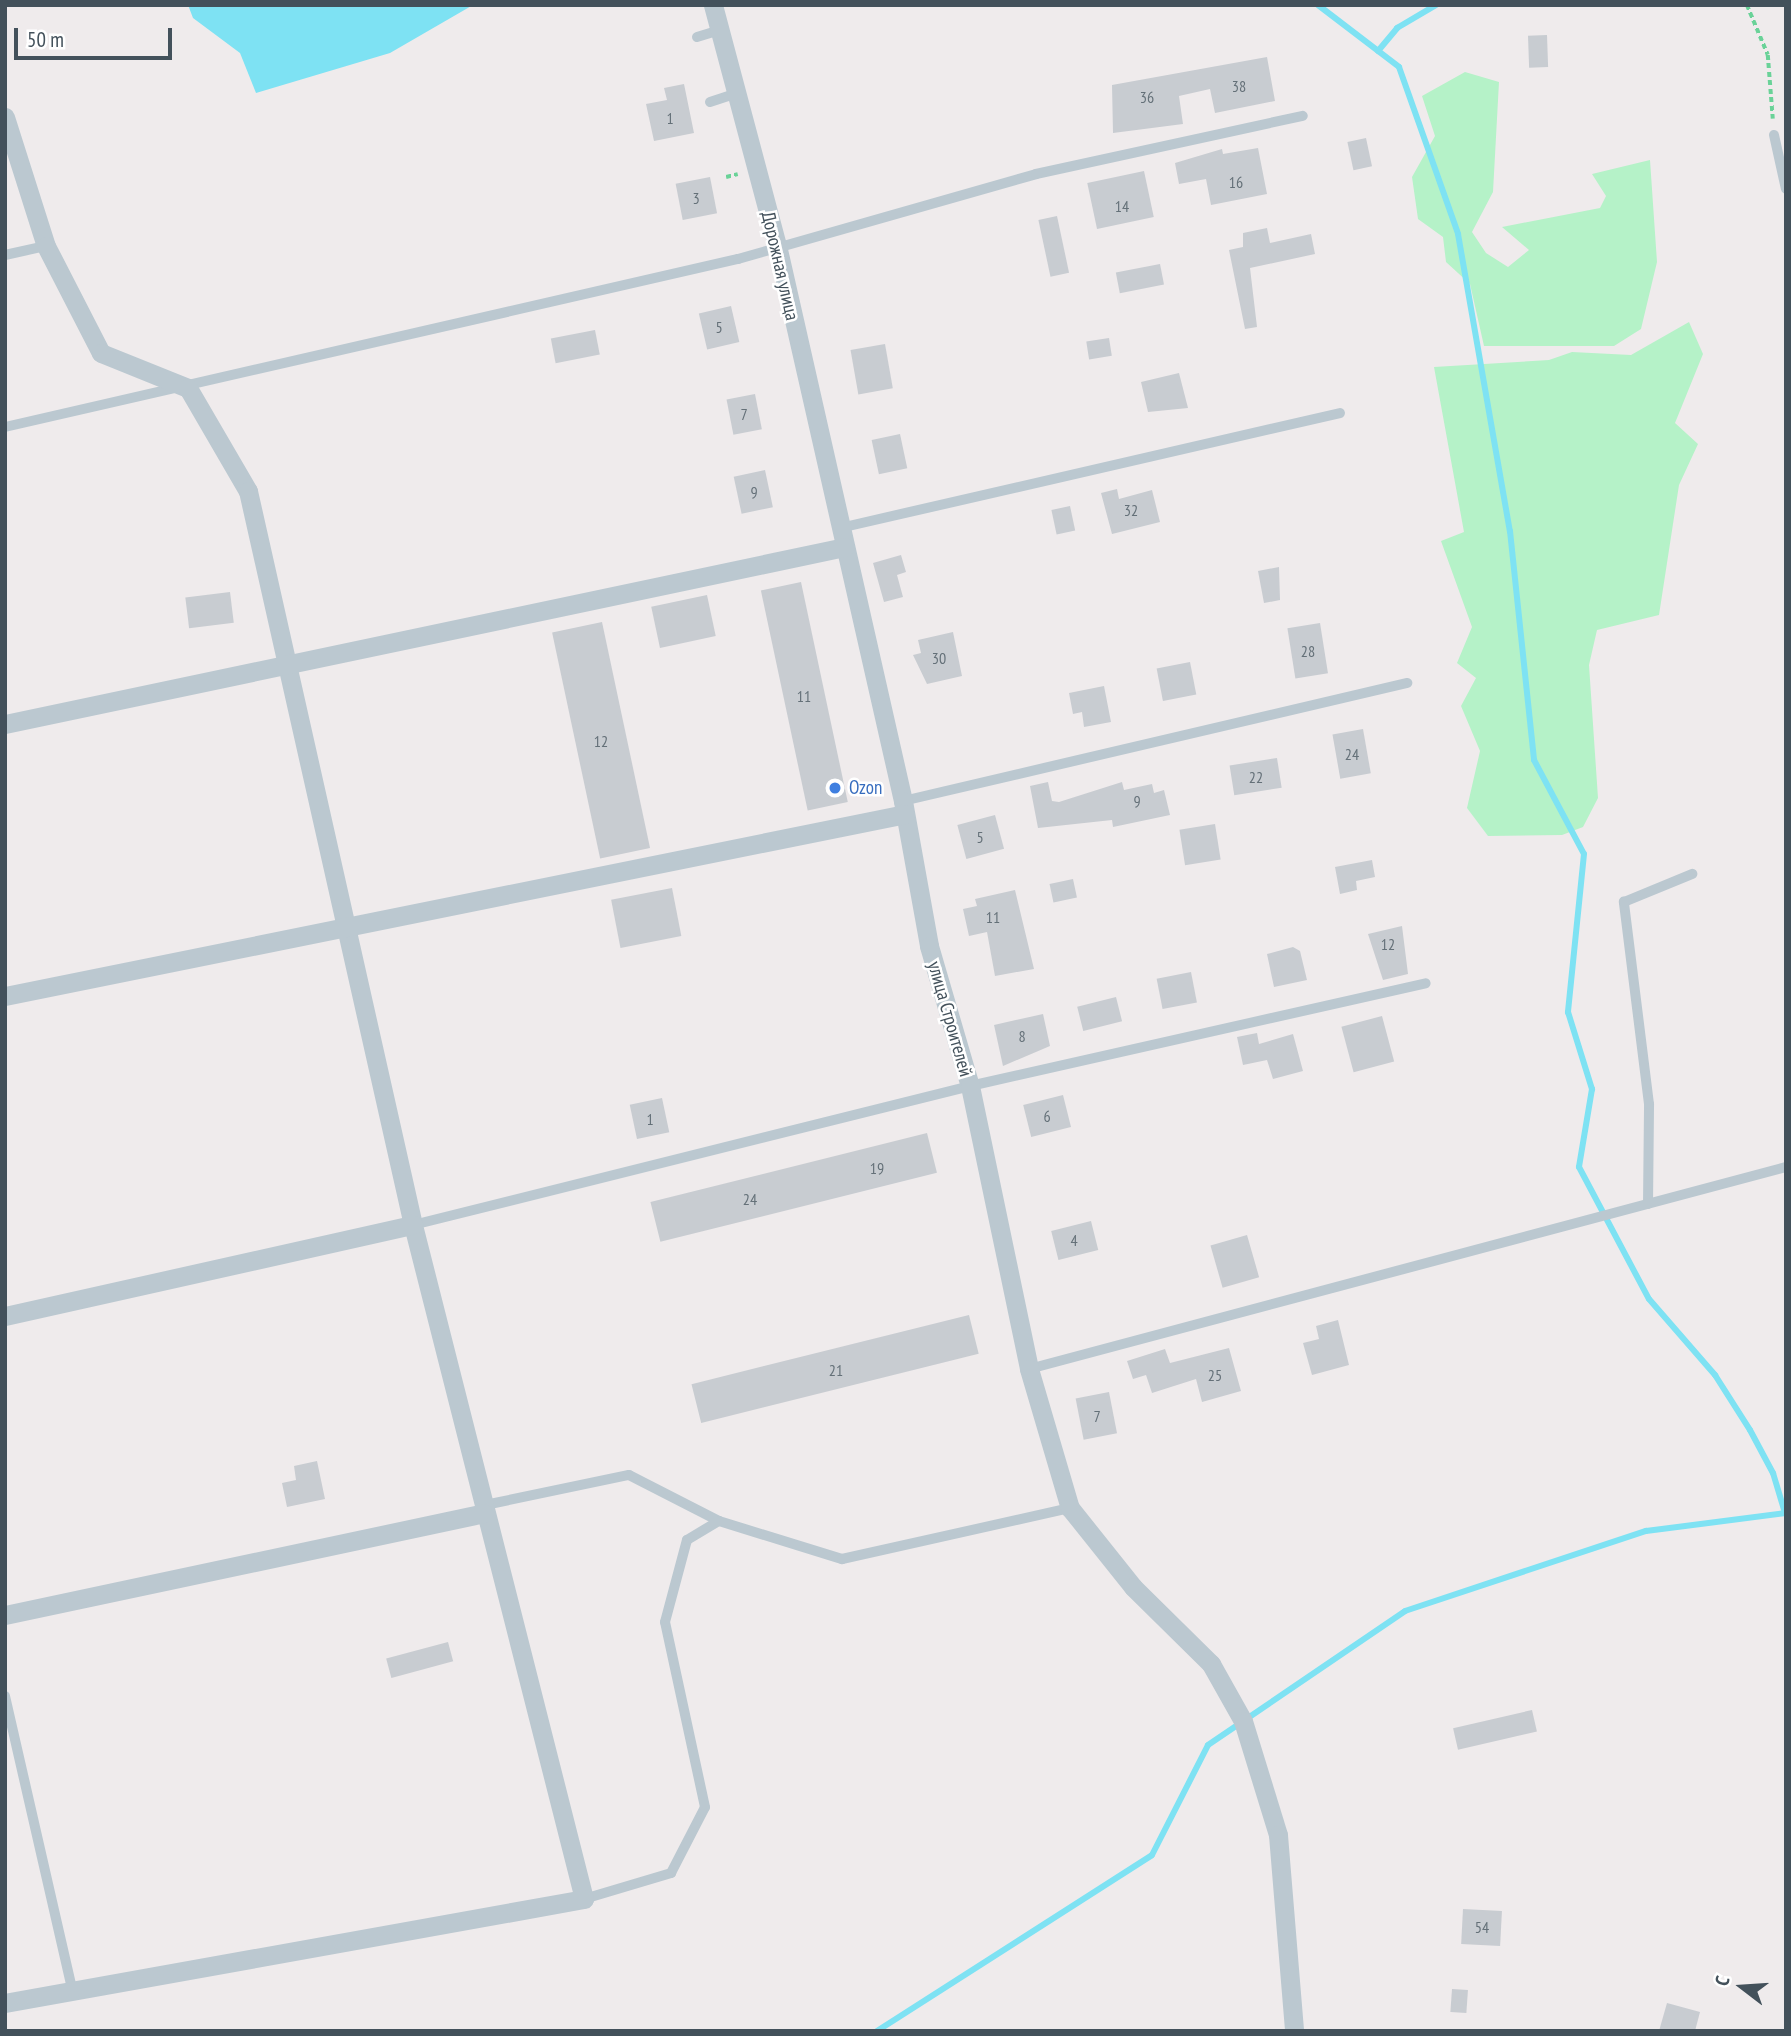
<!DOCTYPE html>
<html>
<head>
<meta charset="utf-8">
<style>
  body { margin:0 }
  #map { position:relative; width:1791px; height:2036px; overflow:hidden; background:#efebec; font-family:"PT Sans Narrow",sans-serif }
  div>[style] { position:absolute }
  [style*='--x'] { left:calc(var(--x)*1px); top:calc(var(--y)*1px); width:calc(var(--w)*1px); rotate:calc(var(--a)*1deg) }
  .green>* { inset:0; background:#b5f2c8 }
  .water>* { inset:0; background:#7ee2f3 }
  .stream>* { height:6px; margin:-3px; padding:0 3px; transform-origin:3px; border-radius:3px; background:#7ee2f3 }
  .building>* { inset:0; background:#c8ccd1; transform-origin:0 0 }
  .path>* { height:3.5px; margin-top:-1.75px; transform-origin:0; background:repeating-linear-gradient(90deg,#6ad298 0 5px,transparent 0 8.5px) }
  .lane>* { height:10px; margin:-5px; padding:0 5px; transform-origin:5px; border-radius:5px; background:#bbc8d0 }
  .street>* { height:19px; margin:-9.5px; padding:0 9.5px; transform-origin:9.5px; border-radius:9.5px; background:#bbc8d0 }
  .dots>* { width:19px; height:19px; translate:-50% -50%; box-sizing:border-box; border:4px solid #fff; border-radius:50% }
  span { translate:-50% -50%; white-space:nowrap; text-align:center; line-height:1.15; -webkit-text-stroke:5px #fff; paint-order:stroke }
  .number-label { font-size:16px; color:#647078 }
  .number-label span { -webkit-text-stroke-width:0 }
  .street-label { font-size:19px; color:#43515b }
  .shop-label { font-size:19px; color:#366cbe }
  .left { translate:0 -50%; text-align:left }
  .frame { position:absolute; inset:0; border:7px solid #43515b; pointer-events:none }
  .north { position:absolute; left:1707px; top:1952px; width:70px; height:70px; -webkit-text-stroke:5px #fff; paint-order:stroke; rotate:287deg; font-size:19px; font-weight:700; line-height:28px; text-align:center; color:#43515b }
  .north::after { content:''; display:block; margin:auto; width:24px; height:32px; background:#43515b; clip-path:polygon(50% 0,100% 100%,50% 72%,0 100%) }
  .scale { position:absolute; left:14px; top:28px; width:158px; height:32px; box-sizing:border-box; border:4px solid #43515b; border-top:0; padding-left:9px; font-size:21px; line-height:24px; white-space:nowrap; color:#43515b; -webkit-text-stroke:5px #fff; paint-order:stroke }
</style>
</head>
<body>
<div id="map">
  <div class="green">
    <i style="clip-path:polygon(1465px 72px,1499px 82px,1493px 192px,1472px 232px,1486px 253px,1508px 267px,1529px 250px,1502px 227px,1600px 208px,1606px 196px,1592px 174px,1650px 160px,1657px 262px,1641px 329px,1614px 346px,1484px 346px,1470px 284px,1446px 262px,1443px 237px,1418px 219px,1412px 177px,1435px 136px,1422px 96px)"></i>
    <i style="clip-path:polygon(1689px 322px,1703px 354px,1675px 423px,1698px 444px,1679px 485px,1659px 615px,1597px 630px,1589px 665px,1598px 798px,1583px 827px,1562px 835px,1488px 836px,1467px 808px,1480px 751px,1461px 706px,1476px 678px,1457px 663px,1472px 627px,1441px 541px,1464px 532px,1434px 367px,1549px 360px,1572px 352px,1631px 355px)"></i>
  </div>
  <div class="water">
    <i style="clip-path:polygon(188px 5px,473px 5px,390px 53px,256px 93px,240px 53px,193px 18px)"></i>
  </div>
  <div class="stream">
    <i style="--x:1318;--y:5;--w:102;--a:37.4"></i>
    <i style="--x:1399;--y:67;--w:177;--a:70.5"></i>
    <i style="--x:1458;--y:234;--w:302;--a:80.1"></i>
    <i style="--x:1510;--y:531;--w:230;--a:84"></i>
    <i style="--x:1534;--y:760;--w:106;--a:62"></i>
    <i style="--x:1584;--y:854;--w:159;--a:95.8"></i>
    <i style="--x:1568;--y:1012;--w:81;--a:72.7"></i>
    <i style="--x:1592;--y:1089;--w:79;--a:99.5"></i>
    <i style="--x:1579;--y:1167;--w:149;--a:62.1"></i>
    <i style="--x:1649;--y:1299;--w:101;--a:49"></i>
    <i style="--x:1715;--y:1375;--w:65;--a:57.5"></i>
    <i style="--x:1750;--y:1430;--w:49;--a:61.9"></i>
    <i style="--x:1773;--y:1473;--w:42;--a:73.3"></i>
    <i style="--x:1378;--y:51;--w:30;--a:-50"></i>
    <i style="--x:1397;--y:28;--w:45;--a:-30.5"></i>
    <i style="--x:877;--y:2031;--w:326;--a:-32.6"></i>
    <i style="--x:1152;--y:1855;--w:123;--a:-63"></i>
    <i style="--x:1208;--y:1745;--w:238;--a:-34.2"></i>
    <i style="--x:1405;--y:1611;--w:254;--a:-18.4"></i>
    <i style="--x:1646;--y:1531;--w:141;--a:-7.3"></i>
  </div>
  <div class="building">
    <i style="left:1547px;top:35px;width:32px;height:19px;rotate:88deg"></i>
    <i style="clip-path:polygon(1267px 57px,1275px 101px,1215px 113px,1210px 89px,1179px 96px,1183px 124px,1113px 133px,1112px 85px)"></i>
    <i style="clip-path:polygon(684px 84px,694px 133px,654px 141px,646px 104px,667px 100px,664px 88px)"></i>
    <i style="left:1366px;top:138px;width:29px;height:19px;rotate:78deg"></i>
    <i style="clip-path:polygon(1258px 148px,1267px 194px,1211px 205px,1206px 179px,1179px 184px,1175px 163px,1222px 149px,1223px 154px)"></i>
    <i style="left:1144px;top:171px;width:47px;height:58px;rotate:78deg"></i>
    <i style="left:710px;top:177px;width:37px;height:35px;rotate:79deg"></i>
    <i style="left:1057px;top:216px;width:58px;height:19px;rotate:78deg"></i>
    <i style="clip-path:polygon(1267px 228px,1270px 243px,1311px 234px,1315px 254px,1250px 268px,1257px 327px,1245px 329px,1229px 250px,1243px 247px,1243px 233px)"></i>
    <i style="left:1160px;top:264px;width:21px;height:45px;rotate:79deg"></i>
    <i style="left:731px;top:306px;width:37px;height:33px;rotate:77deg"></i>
    <i style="left:595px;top:330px;width:25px;height:45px;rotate:79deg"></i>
    <i style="left:1109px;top:338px;width:18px;height:23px;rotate:81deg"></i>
    <i style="left:885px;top:344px;width:45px;height:35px;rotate:80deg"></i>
    <i style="clip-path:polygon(1179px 373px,1188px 408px,1148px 412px,1141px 382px)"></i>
    <i style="left:755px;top:394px;width:36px;height:29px;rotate:79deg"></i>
    <i style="left:900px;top:434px;width:35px;height:29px;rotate:78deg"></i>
    <i style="left:765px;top:470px;width:38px;height:32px;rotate:78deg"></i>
    <i style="clip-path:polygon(1117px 489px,1119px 499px,1152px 490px,1160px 522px,1112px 534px,1101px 493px)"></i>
    <i style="left:1070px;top:506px;width:25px;height:19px;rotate:78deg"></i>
    <i style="clip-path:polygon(901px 555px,906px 572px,897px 575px,903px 597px,884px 602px,873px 563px)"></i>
    <i style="clip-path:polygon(1279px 567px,1280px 600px,1264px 603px,1258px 571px)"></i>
    <i style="left:801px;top:582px;width:225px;height:41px;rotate:78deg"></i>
    <i style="left:230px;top:592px;width:31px;height:45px;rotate:83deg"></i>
    <i style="left:707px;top:595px;width:42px;height:57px;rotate:78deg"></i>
    <i style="left:602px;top:622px;width:231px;height:51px;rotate:78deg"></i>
    <i style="left:1320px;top:623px;width:51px;height:33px;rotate:81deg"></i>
    <i style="clip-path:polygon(953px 632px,962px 676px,927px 684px,913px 655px,921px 653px,918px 640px)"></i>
    <i style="left:1190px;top:662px;width:33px;height:34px;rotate:79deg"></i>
    <i style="clip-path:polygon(1104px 686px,1111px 722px,1084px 727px,1082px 712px,1073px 714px,1069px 693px)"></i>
    <i style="left:1363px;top:729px;width:45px;height:31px;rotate:80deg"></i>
    <i style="left:1277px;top:758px;width:30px;height:48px;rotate:81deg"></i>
    <i style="clip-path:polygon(1048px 782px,1052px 801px,1059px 802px,1122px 782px,1124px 790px,1152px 784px,1154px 793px,1164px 790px,1170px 815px,1113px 827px,1112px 820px,1038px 828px,1030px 786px)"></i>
    <i style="left:995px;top:815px;width:35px;height:39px;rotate:75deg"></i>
    <i style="left:1215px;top:824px;width:36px;height:36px;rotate:81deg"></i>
    <i style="clip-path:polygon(1372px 860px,1375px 877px,1356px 881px,1357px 890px,1340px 894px,1335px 867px)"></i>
    <i style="left:1073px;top:879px;width:19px;height:24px;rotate:78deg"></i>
    <i style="left:672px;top:888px;width:49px;height:62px;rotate:79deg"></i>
    <i style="clip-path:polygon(1015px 890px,1034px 969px,995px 976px,987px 932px,969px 936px,963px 909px,977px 906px,975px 899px)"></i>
    <i style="clip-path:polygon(1402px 926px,1408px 974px,1383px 980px,1368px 934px)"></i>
    <i style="clip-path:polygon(1293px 947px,1300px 951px,1307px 980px,1274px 987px,1267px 954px)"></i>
    <i style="left:1191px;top:972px;width:31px;height:35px;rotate:79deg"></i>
    <i style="left:1116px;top:997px;width:25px;height:40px;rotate:76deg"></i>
    <i style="clip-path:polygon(1043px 1014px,1050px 1046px,1003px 1066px,994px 1025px)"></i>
    <i style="left:1382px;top:1016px;width:47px;height:42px;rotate:75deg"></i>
    <i style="clip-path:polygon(1257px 1033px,1259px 1044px,1293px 1034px,1303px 1071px,1273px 1079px,1267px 1060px,1243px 1065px,1237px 1037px)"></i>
    <i style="left:1063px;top:1095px;width:33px;height:41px;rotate:76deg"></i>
    <i style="left:662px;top:1098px;width:35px;height:33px;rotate:78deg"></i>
    <i style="left:927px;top:1133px;width:41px;height:285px;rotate:76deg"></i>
    <i style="left:1091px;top:1221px;width:30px;height:41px;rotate:76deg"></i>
    <i style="left:1247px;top:1235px;width:44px;height:38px;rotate:74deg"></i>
    <i style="left:969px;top:1315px;width:40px;height:286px;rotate:76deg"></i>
    <i style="clip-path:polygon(1338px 1320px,1349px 1365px,1312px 1375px,1303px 1343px,1319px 1339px,1316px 1326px)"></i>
    <i style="clip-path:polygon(1229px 1348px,1241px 1391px,1202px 1402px,1196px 1379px,1152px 1393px,1146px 1375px,1133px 1379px,1127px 1361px,1165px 1349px,1170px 1363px)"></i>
    <i style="left:1109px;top:1392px;width:42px;height:34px;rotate:79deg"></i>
    <i style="clip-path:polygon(317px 1461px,325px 1499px,287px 1507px,282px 1483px,296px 1480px,294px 1466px)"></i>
    <i style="left:448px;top:1642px;width:20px;height:64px;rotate:75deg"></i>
    <i style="left:1532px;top:1710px;width:22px;height:81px;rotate:77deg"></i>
    <i style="left:1463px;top:1909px;width:39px;height:35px;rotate:3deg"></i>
    <i style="left:1452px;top:1989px;width:16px;height:23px;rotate:4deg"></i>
    <i style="clip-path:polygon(1667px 2003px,1700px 2012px,1695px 2031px,1659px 2031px)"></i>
  </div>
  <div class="path">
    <i style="--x:1747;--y:5;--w:54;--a:67.2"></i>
    <i style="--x:1768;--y:55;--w:64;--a:85.5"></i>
    <i style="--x:726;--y:177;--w:12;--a:-14"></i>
  </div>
  <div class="lane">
    <i style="--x:697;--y:37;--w:24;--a:-17"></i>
    <i style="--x:710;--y:102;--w:28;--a:-18"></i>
    <i style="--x:1774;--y:135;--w:55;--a:77.5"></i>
    <i style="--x:5;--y:255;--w:42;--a:-12.4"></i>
    <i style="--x:5;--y:427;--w:752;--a:-12.91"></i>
    <i style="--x:738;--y:259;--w:310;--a:-15.9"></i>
    <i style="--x:1036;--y:174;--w:273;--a:-12.3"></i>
    <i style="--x:840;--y:528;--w:513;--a:-12.95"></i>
    <i style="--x:903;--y:801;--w:518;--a:-13.18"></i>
    <i style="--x:1648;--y:1204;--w:100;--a:-89.4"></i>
    <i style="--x:1649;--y:1104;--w:204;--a:-97.1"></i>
    <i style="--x:1624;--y:902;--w:74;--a:-22.4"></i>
    <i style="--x:413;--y:1225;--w:574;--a:-14.01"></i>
    <i style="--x:970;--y:1086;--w:467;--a:-12.7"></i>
    <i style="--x:1029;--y:1369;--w:783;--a:-14.94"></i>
    <i style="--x:485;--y:1505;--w:147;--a:-11.8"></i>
    <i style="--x:629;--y:1475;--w:101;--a:27.1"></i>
    <i style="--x:719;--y:1521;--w:129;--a:17.2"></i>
    <i style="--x:842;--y:1559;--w:234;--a:-12.6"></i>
    <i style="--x:5;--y:1696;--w:304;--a:77.1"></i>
    <i style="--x:584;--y:1899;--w:91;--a:-16.6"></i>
    <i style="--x:671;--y:1873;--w:74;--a:-62.7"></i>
    <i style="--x:705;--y:1807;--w:189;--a:-102.2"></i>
    <i style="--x:665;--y:1622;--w:85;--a:-75"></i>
    <i style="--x:687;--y:1540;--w:37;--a:-31"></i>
  </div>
  <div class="street">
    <i style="--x:713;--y:5;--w:248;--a:75.1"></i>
    <i style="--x:777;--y:245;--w:570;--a:77.23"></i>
    <i style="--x:903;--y:801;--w:147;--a:79.8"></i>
    <i style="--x:929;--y:946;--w:146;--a:73.7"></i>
    <i style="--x:970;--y:1086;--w:289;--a:78.2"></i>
    <i style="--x:1029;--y:1369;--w:145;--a:73.6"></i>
    <i style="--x:1070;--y:1508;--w:101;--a:51.4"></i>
    <i style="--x:1133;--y:1587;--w:110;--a:44.6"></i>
    <i style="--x:1211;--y:1664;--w:65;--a:60.7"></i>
    <i style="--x:1243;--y:1721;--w:119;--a:72.9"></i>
    <i style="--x:1278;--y:1835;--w:197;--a:85.3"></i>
    <i style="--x:5;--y:117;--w:135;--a:72.4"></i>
    <i style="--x:46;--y:246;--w:120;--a:62.8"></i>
    <i style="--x:101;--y:353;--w:94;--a:21.9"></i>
    <i style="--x:188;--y:388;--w:119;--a:59.8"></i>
    <i style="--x:248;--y:491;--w:752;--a:77.33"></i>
    <i style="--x:413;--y:1225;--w:695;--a:75.76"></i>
    <i style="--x:584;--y:1899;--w:588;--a:169.82"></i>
    <i style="--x:5;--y:724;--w:858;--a:-11.9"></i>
    <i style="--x:5;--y:996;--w:918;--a:-11.43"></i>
    <i style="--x:5;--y:1316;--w:418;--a:-12.6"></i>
    <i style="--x:5;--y:1615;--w:489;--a:-12"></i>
  </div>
  <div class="dots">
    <i style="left:835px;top:788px;background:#3f7fe0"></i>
  </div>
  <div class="number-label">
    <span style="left:1239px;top:86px">38</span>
    <span style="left:1147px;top:97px">36</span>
    <span style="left:670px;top:118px">1</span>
    <span style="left:1236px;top:182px">16</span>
    <span style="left:696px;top:198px">3</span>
    <span style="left:1122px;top:206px">14</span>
    <span style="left:719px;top:327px">5</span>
    <span style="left:744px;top:414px">7</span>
    <span style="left:754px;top:492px">9</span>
    <span style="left:1131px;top:510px">32</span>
    <span style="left:1308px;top:651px">28</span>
    <span style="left:939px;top:658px">30</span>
    <span style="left:804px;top:696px">11</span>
    <span style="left:601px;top:741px">12</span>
    <span style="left:1352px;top:754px">24</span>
    <span style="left:1256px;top:777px">22</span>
    <span style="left:1137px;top:801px">9</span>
    <span style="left:980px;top:837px">5</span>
    <span style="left:993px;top:917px">11</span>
    <span style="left:1388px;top:944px">12</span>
    <span style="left:1022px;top:1036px">8</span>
    <span style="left:1047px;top:1116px">6</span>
    <span style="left:650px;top:1119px">1</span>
    <span style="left:877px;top:1168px">19</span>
    <span style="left:750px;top:1199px">24</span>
    <span style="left:1074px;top:1240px">4</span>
    <span style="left:836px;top:1370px">21</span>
    <span style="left:1215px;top:1375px">25</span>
    <span style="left:1097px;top:1416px">7</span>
    <span style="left:1482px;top:1927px">54</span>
  </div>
  <div class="street-label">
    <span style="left:780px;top:266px;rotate:77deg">Дорожная улица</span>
    <span style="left:950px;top:1019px;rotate:74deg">улица Строителей</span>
  </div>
  <div class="shop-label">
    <span class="left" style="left:849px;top:788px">Ozon</span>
  </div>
  <div class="frame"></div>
  <div class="north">С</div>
  <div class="scale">50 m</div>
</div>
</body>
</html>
